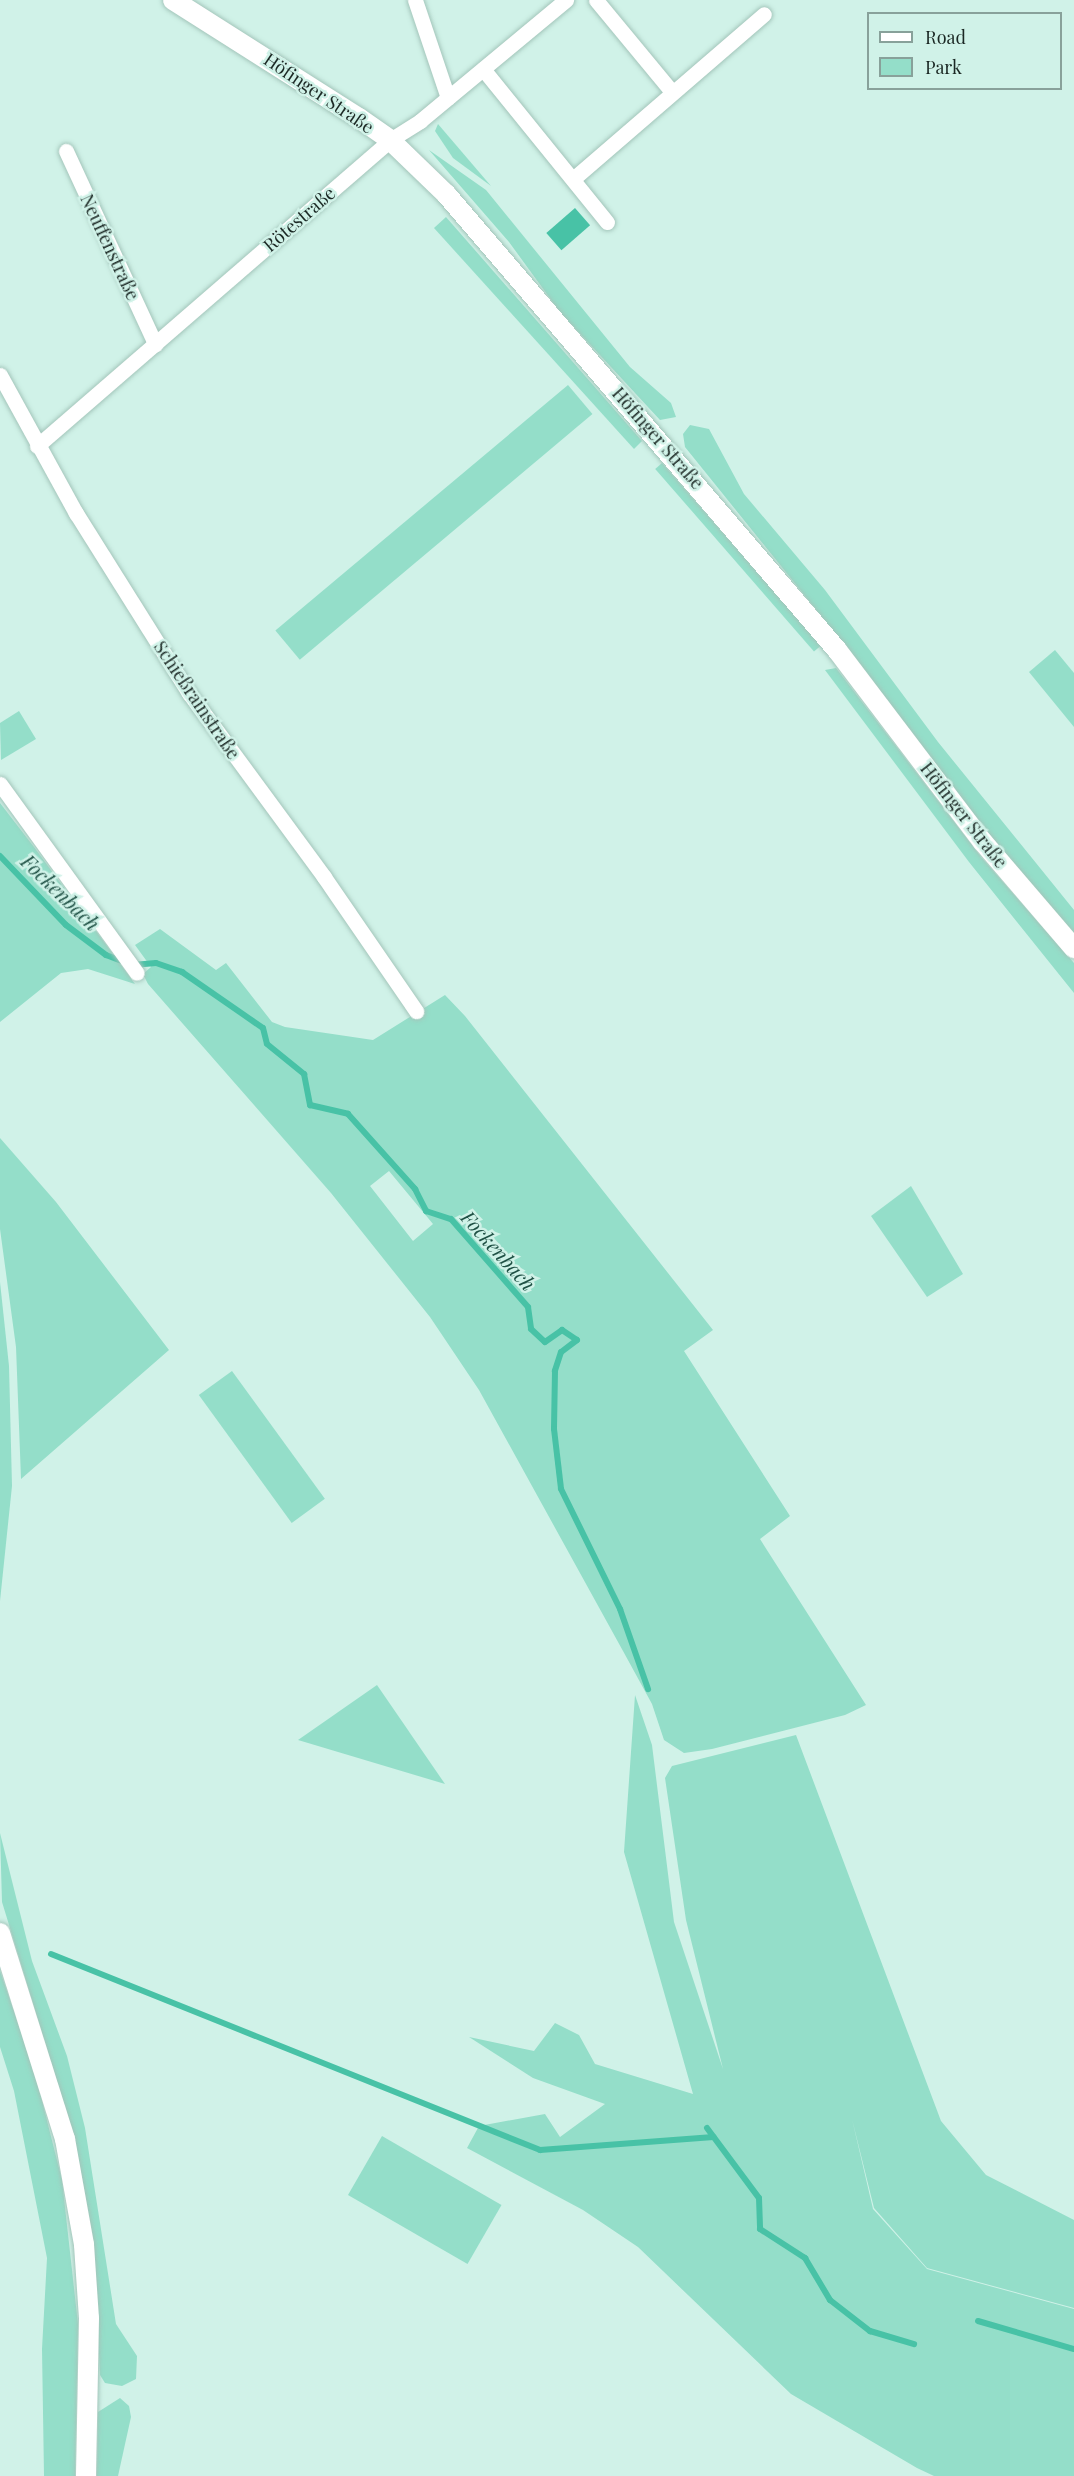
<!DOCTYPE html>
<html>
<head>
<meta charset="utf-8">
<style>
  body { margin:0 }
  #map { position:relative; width:1074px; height:2476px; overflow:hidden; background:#d0f2e8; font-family:"Playfair Display",serif }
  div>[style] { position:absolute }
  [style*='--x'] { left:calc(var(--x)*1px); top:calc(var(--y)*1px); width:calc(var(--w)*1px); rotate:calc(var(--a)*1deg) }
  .green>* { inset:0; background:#94dec9; transform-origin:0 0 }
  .water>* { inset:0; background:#48c2a6; transform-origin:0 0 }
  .stream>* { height:6px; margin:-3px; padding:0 3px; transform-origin:3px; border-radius:3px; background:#48c2a6 }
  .roads { filter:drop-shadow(0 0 2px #a3c5ba) drop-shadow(0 0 2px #a3c5ba) }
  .minor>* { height:15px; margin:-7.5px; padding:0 7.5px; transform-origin:7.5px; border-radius:7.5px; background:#fff }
  .tertiary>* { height:20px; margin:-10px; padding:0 10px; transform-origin:10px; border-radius:10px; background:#fff }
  span { translate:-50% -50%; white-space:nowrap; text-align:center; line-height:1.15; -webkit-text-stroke:5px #d0f2e8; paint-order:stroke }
  .street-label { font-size:18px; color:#1b2824 }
  .water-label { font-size:20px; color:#1f5145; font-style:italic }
  .legend { position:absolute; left:867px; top:12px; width:195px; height:78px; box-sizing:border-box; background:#d0f2e8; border:2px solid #88a19a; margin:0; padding:8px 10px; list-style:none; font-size:18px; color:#1b2824 }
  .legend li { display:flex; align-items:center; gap:12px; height:30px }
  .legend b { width:30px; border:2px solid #88a19a }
</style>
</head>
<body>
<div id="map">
  <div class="green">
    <i style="clip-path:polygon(438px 124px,491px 186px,453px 158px,435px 131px)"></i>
    <i style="clip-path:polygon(429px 150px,486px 190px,630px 367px,671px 403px,676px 417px,660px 420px,560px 312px,509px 242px)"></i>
    <i style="clip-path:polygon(446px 217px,642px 441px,634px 449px,434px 228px)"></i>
    <i style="left:568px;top:385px;width:38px;height:382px;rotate:50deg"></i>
    <i style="clip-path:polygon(690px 425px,709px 429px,744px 494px,825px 590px,938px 742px,1074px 910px,1074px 936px,966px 806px,839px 638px,685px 447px,683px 434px)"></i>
    <i style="left:662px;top:463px;width:242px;height:9px;rotate:49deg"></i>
    <i style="clip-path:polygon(1055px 650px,1074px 673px,1074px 727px,1029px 672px)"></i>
    <i style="clip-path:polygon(836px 668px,981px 857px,1074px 963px,1074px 993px,969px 862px,825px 670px)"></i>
    <i style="clip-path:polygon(19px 711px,36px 739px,1px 760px,0 723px)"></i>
    <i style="clip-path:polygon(0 803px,34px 847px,135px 984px,88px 969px,61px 973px,0 1022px)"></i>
    <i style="clip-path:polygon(evenodd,160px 929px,216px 970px,226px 963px,272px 1022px,285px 1027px,373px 1040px,445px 995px,465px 1016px,713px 1330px,684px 1351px,790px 1516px,760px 1539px,866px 1705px,845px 1715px,712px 1749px,684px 1753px,664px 1740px,652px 1704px,623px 1651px,479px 1390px,430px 1317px,331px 1193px,148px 984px,143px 974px,151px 967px,135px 945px,160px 929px,389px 1171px,433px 1224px,413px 1241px,370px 1186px,389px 1171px)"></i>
    <i style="clip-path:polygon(0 1138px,56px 1202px,169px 1350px,21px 1479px,16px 1347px,0 1229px)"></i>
    <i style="clip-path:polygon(911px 1186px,963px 1274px,927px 1297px,871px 1216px)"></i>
    <i style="clip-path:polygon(0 1282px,9px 1366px,12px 1486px,0 1601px)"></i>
    <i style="left:232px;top:1371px;width:158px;height:41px;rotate:54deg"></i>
    <i style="clip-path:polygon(377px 1685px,445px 1784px,298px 1740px)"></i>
    <i style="clip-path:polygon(635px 1695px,652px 1745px,674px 1922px,723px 2069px,686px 1920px,665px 1778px,672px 1766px,796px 1735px,941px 2121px,986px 2175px,1074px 2220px,1074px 2308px,927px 2268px,874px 2208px,852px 2119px,873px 2209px,927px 2269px,1074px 2309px,1074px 2476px,934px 2476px,917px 2468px,791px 2394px,638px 2247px,583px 2210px,467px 2148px,479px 2126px,545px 2114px,560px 2137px,605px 2104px,533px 2078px,469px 2037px,534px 2051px,555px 2023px,579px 2035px,595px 2064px,693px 2094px,624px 1852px)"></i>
    <i style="clip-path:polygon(0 1833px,32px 1961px,67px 2056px,85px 2128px,116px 2324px,137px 2356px,136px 2379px,122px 2386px,105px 2383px,100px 2375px,94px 2242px,75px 2140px,2px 1902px)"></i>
    <i style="clip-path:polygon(0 1971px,35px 2073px,62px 2180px,78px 2324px,75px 2476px,44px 2476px,42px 2349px,47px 2258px,14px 2091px,0 2047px)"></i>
    <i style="left:382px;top:2136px;width:138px;height:68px;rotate:30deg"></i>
    <i style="clip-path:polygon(120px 2398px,129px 2406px,131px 2417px,118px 2476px,97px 2476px,98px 2412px)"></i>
  </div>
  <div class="water">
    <i style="left:575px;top:208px;width:23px;height:38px;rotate:49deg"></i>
  </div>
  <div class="stream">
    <i style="--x:0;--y:856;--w:95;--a:46.3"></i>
    <i style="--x:66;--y:925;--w:50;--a:36.9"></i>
    <i style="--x:106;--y:955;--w:19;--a:21"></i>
    <i style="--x:133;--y:965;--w:23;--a:-5"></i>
    <i style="--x:156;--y:963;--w:28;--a:19"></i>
    <i style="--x:182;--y:972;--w:98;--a:34.7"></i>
    <i style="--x:263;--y:1028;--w:16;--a:76"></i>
    <i style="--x:267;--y:1044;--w:48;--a:39"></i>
    <i style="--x:304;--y:1074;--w:32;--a:79"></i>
    <i style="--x:310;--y:1105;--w:39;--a:13"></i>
    <i style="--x:348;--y:1114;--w:101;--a:48.2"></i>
    <i style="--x:415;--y:1189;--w:25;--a:63"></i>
    <i style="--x:426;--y:1211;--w:26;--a:18"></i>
    <i style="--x:451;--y:1219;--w:117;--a:48.8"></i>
    <i style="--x:528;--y:1307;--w:22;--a:82"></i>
    <i style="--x:531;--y:1329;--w:19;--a:43"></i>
    <i style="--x:545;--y:1342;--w:21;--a:-35"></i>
    <i style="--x:562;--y:1330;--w:18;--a:34"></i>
    <i style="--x:577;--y:1340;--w:20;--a:143"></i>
    <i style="--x:561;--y:1352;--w:20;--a:108"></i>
    <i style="--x:555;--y:1371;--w:58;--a:91"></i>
    <i style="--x:554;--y:1429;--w:60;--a:83.3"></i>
    <i style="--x:561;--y:1489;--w:134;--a:63.8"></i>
    <i style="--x:620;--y:1609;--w:85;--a:70.7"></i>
    <i style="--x:51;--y:1954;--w:527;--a:21.84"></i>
    <i style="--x:540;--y:2150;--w:174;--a:-4.3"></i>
    <i style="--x:707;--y:2128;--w:87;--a:53.4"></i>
    <i style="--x:759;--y:2198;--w:31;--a:88"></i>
    <i style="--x:760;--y:2229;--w:54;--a:32.8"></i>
    <i style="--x:805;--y:2258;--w:49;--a:59.2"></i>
    <i style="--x:830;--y:2300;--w:51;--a:37.8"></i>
    <i style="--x:870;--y:2331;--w:46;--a:16.5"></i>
    <i style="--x:978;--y:2321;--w:100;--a:16.3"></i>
  </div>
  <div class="roads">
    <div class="minor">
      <i style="--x:415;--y:0;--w:103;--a:71.4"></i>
      <i style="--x:596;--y:0;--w:119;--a:50.4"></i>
      <i style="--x:483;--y:69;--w:197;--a:51"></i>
      <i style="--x:66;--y:151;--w:213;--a:65.2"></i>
      <i style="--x:573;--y:179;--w:252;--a:-40.8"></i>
      <i style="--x:0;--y:375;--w:158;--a:61.2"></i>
      <i style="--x:76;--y:513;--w:213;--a:57.9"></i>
      <i style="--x:189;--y:693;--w:228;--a:53.7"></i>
      <i style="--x:324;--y:877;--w:163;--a:55.5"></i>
      <i style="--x:37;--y:446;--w:467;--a:-40.9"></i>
      <i style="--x:390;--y:140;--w:36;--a:-32"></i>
      <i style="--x:420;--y:121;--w:190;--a:-39.7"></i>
      <i style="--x:0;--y:784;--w:233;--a:54.1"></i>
    </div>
    <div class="tertiary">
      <i style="--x:173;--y:0;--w:220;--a:32.4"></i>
      <i style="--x:359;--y:118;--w:38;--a:35"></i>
      <i style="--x:390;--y:140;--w:78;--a:44"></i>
      <i style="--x:446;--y:194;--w:601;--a:49.39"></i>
      <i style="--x:837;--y:650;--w:241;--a:52.8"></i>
      <i style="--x:983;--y:842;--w:140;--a:49.4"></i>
      <i style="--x:0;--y:1933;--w:216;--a:72.5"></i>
      <i style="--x:65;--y:2139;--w:108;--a:79.8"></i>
      <i style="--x:84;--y:2245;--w:73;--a:86.1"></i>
      <i style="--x:89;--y:2318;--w:158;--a:91.1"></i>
    </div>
  </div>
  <div class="street-label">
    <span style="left:319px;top:93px;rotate:34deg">Höfinger Straße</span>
    <span style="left:299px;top:219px;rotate:-41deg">Rötestraße</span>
    <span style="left:110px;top:247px;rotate:65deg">Neuffenstraße</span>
    <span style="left:658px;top:438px;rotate:49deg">Höfinger Straße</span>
    <span style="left:197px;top:700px;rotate:56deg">Schießrainstraße</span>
    <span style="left:964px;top:815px;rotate:52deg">Höfinger Straße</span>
  </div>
  <div class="water-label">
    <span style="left:61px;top:892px;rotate:44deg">Fockenbach</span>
    <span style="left:499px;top:1250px;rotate:48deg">Fockenbach</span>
  </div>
  <ul class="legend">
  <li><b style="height:8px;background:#fff"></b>Road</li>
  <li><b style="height:16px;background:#94dec9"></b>Park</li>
  </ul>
</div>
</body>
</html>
